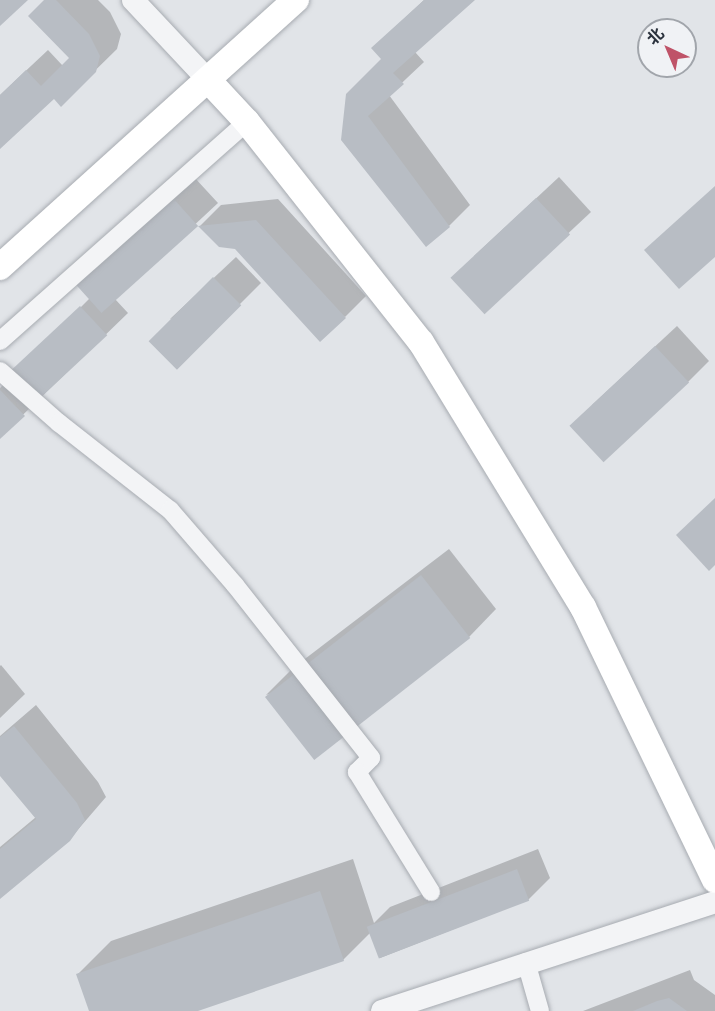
<!DOCTYPE html>
<html>
<head>
<meta charset="utf-8">
<style>
  body { margin:0 }
  #map { position:relative; width:715px; height:1011px; overflow:hidden; background:#e1e4e8; font-family:Jost,"Noto Sans SC",sans-serif }
  div>[style] { position:absolute }
  [style*='--x'] { left:calc(var(--x)*1px); top:calc(var(--y)*1px); width:calc(var(--w)*1px); rotate:calc(var(--a)*1deg) }
  .shadow>* { inset:0; background:#0003 }
  .building>* { inset:0; background:#b8bdc4; transform-origin:0 0 }
  .roads { filter:drop-shadow(0 0 2px #a7abb1) drop-shadow(0 0 2px #a7abb1) }
  .minor>* { height:18px; margin:-9px; padding:0 9px; transform-origin:9px; border-radius:9px; background:#f3f4f6 }
  .tertiary>* { height:22px; margin:-11px; padding:0 11px; transform-origin:11px; border-radius:11px; background:#f3f4f6 }
  .secondary>* { height:26px; margin:-13px; padding:0 13px; transform-origin:13px; border-radius:13px; background:#fff }
  span { translate:-50% -50%; white-space:nowrap; text-align:center; line-height:1.15; -webkit-text-stroke:4.5px #f0f2f5; paint-order:stroke }
  .north { position:absolute; left:637px; top:18px; width:60px; height:60px; box-sizing:border-box; background:#f0f2f5; border:2px solid #a1a5ab; border-radius:50%; rotate:316deg; font-size:16px; font-weight:700; line-height:24px; text-align:center; color:#2b323d }
  .north::after { content:''; display:block; margin:auto; width:21px; height:27px; background:#bf5368; clip-path:polygon(50% 0,100% 100%,50% 72%,0 100%) }
</style>
</head>
<body>
<div id="map">
  <div class="shadow">
    <i style="clip-path:polygon(46px 0,98px 0,110px 12px,121px 34px,117px 49px,61px 104px,54px 97px,0 147px,0 95px,48px 50px,63px 66px,71px 58px)"></i>
    <i style="clip-path:polygon(424px 0,473px 0,415px 52px,424px 62px,389px 95px,470px 205px,449px 226px,343px 140px,383px 59px,373px 48px)"></i>
    <i style="clip-path:polygon(194px 177px,218px 203px,115px 299px,128px 313px,0 437px,0 388px,90px 298px,78px 285px)"></i>
    <i style="clip-path:polygon(559px 177px,591px 212px,484px 312px,474px 256px)"></i>
    <i style="clip-path:polygon(278px 199px,366px 296px,345px 317px,236px 247px,220px 246px,200px 226px,221px 205px)"></i>
    <i style="clip-path:polygon(236px 257px,261px 283px,240px 304px,170px 319px)"></i>
    <i style="clip-path:polygon(677px 326px,709px 361px,688px 382px,592px 405px)"></i>
    <i style="clip-path:polygon(449px 549px,496px 609px,469px 637px,266px 695px,293px 668px)"></i>
    <i style="clip-path:polygon(1px 665px,25px 694px,0 718px,0 666px)"></i>
    <i style="clip-path:polygon(36px 705px,98px 782px,106px 797px,69px 840px,0 897px,0 847px,36px 817px,0 774px,0 736px)"></i>
    <i style="clip-path:polygon(538px 849px,550px 878px,528px 900px,380px 958px,371px 932px,343px 960px,193px 1011px,90px 1011px,78px 974px,111px 941px,353px 859px,374px 923px,390px 907px)"></i>
    <i style="clip-path:polygon(690px 970px,694px 980px,715px 995px,715px 1011px,583px 1011px)"></i>
  </div>
  <div class="building">
    <i style="clip-path:polygon(0 0,28px 0,0 26px)"></i>
    <i style="clip-path:polygon(44px 0,56px 0,89px 34px,100px 56px,96px 72px,61px 107px,54px 99px,0 149px,0 95px,26px 70px,41px 86px,69px 58px,28px 16px)"></i>
    <i style="clip-path:polygon(424px 0,475px 0,393px 73px,404px 84px,368px 116px,450px 227px,426px 247px,341px 140px,346px 94px,381px 59px,371px 48px)"></i>
    <i style="clip-path:polygon(715px 186px,715px 257px,679px 289px,644px 250px)"></i>
    <i style="left:172px;top:197px;width:39px;height:130px;rotate:48deg"></i>
    <i style="left:536px;top:198px;width:50px;height:117px;rotate:47deg"></i>
    <i style="clip-path:polygon(256px 220px,346px 318px,320px 342px,235px 249px,219px 247px,198px 226px)"></i>
    <i style="left:213px;top:277px;width:40px;height:91px;rotate:45deg"></i>
    <i style="left:80px;top:306px;width:40px;height:93px;rotate:47deg"></i>
    <i style="left:655px;top:346px;width:50px;height:117px;rotate:47deg"></i>
    <i style="clip-path:polygon(0 390px,25px 416px,0 439px)"></i>
    <i style="clip-path:polygon(715px 498px,715px 565px,709px 571px,676px 535px)"></i>
    <i style="left:421px;top:575px;width:80px;height:198px;rotate:52deg"></i>
    <i style="clip-path:polygon(14px 726px,77px 803px,85px 820px,70px 841px,0 899px,0 849px,36px 819px,0 776px,0 737px)"></i>
    <i style="left:517px;top:869px;width:34px;height:161px;rotate:69deg"></i>
    <i style="clip-path:polygon(320px 891px,344px 961px,198px 1011px,89px 1011px,76px 974px)"></i>
    <i style="clip-path:polygon(669px 998px,687px 1011px,633px 1011px,657px 1001px)"></i>
  </div>
  <div class="roads">
    <div class="minor">
      <i style="--x:0;--y:341;--w:330;--a:-41.6"></i>
      <i style="--x:0;--y:371;--w:79;--a:41.4"></i>
      <i style="--x:59;--y:423;--w:141;--a:38.1"></i>
      <i style="--x:170;--y:510;--w:99;--a:49.1"></i>
      <i style="--x:235;--y:585;--w:220;--a:51.8"></i>
      <i style="--x:371;--y:758;--w:20;--a:135"></i>
      <i style="--x:357;--y:772;--w:141;--a:58.3"></i>
      <i style="--x:526;--y:962;--w:51;--a:74.1"></i>
    </div>
    <div class="tertiary">
      <i style="--x:133;--y:0;--w:110;--a:46.8"></i>
      <i style="--x:382;--y:1011;--w:350;--a:-18.1"></i>
    </div>
    <div class="secondary">
      <i style="--x:208;--y:80;--w:57;--a:47.1"></i>
      <i style="--x:247;--y:122;--w:280;--a:51.7"></i>
      <i style="--x:421;--y:342;--w:311;--a:58.6"></i>
      <i style="--x:583;--y:607;--w:303;--a:64.2"></i>
      <i style="--x:0;--y:267;--w:399;--a:-42.1"></i>
    </div>
  </div>
  <div class="north">北</div>
</div>
</body>
</html>
